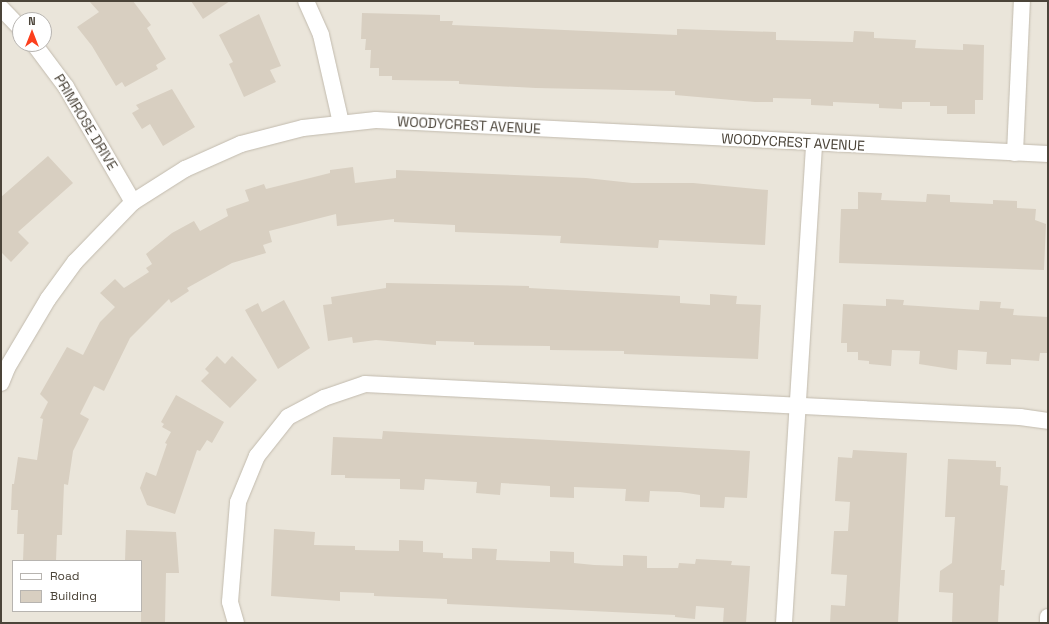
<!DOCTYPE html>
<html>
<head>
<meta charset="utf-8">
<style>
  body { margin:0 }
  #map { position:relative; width:1049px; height:624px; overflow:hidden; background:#f6f3ec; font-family:"Space Grotesk",sans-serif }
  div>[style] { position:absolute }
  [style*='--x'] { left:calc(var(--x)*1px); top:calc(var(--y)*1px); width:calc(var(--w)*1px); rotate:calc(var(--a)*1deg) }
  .residential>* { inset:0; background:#eae5da }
  .building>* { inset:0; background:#d8cfc1 }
  .roads { filter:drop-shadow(0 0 1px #c2bbae) drop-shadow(0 0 1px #c2bbae) }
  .street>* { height:16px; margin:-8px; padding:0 8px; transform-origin:8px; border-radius:8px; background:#fff }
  span { translate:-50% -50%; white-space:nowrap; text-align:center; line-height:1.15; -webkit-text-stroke:4px #fff; paint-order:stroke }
  .street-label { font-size:14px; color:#4b4439 }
  .frame { position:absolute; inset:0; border:2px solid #4b4439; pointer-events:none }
  .legend { position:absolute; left:12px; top:560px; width:130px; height:52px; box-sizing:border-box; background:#fff; border:1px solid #b7b4b0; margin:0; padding:5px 7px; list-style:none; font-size:12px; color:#4b4439 }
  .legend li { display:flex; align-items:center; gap:8px; height:20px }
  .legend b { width:20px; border:1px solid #b7b4b0 }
  .north { position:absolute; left:12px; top:12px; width:40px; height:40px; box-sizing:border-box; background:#fff; border:1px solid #b7b4b0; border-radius:50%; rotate:0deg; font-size:11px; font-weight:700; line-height:16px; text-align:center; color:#4b4439 }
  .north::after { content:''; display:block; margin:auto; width:14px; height:18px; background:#fc3f1d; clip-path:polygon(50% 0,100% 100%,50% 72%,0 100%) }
</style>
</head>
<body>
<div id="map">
  <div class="residential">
    <i style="clip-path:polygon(evenodd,1px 1px,1048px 1px,1048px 623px,1px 623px,1px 1px,20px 20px,44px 20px,44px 44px,20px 44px,20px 20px,1px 1px,13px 561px,141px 561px,141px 611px,13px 611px,13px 561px)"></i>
  </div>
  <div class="building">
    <i style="clip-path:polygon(89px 1px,133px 1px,151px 25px,147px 28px,166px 59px,156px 65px,158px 69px,125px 87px,122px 82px,116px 86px,92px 46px,77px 27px,99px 12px)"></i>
    <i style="clip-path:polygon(191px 1px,230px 1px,203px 19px)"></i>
    <i style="clip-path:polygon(362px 13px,440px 15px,440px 21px,453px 21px,452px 25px,677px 35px,677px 29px,776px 32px,776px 40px,853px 42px,854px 31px,874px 32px,874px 38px,916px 40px,915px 48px,963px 50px,963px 44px,984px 45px,983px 100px,975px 100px,975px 114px,947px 114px,947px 106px,930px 106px,930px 102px,902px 102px,902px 109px,879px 108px,879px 104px,833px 102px,833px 106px,811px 105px,811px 99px,773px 98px,773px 102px,755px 102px,675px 95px,675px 91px,536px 88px,459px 84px,459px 81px,392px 80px,392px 76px,379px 76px,379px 68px,370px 68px,371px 50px,365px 50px,366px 39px,361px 39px)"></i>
    <i style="clip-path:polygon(259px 14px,281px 66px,270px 70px,276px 82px,244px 97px,229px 64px,233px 62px,219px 35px)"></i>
    <i style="clip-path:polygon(172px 89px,195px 127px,163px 146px,150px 124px,142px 129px,132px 113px,139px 109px,136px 105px)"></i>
    <i style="clip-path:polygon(48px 156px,73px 183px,18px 232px,29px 243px,11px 262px,1px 252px,1px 197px)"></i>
    <i style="clip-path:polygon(353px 167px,355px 183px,396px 178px,396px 170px,586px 178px,632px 183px,693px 183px,768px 190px,765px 245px,659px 240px,658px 248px,560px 243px,561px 236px,455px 232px,455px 225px,394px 222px,394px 219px,337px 226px,336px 214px,269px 231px,272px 242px,263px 245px,266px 253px,232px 263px,187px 288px,189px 291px,171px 303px,169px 299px,130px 338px,104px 391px,94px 386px,80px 414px,89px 419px,73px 451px,68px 485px,64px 484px,62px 535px,57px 535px,56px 561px,23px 561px,24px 534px,17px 534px,18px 510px,11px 510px,12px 484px,14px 484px,18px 457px,37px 460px,43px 419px,40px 418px,48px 402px,40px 394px,67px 347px,83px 355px,100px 322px,115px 307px,100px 293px,115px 279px,124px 288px,149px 272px,146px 268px,152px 264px,146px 254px,172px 233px,194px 221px,200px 231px,228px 216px,226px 209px,249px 201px,245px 190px,264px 184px,266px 189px,330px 173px,330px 170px)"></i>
    <i style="clip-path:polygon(858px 192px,882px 193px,881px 200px,926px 202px,927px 194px,950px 195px,950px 202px,993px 204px,993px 200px,1017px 201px,1017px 208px,1036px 209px,1035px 220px,1046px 224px,1044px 270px,839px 263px,841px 209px,858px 209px)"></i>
    <i style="clip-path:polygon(386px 283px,529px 286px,529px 288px,680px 296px,680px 303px,710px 305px,710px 294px,737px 296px,736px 304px,761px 305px,758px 359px,624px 354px,624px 351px,550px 350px,550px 346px,474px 345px,474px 342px,436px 341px,436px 345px,376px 340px,353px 343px,352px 337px,328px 341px,323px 305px,332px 304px,331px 297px,386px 288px)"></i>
    <i style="clip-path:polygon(886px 299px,904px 300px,903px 305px,979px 310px,980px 301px,1001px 302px,1000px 308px,1014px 309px,1013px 315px,1048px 317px,1047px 353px,1040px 353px,1039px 361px,1011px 359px,1011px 365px,986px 364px,987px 352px,958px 350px,957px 370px,919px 364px,920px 351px,892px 350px,891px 366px,869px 364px,869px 361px,858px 360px,858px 352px,847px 352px,847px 343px,841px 343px,843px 304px,886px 306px)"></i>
    <i style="clip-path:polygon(284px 300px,310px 348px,278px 369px,245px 310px,258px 303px,262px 312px)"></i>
    <i style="clip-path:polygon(217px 356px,225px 364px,232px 356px,257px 380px,230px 408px,201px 381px,209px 373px,205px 369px)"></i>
    <i style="clip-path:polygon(176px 395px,224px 422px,212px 443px,207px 440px,200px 451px,197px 450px,175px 514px,147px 505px,140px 488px,146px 472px,156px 476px,167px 444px,165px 443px,171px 432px,162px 427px,164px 424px,161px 422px)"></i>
    <i style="clip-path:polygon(383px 431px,750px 451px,747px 498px,725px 497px,724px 508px,700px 507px,700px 495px,680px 492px,650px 491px,649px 502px,625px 501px,626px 489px,574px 487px,574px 498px,550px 497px,550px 486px,501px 483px,500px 495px,476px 493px,477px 482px,425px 479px,424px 490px,400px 489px,400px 479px,345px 478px,345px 475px,331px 475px,333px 437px,382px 439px)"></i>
    <i style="clip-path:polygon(853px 450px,907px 453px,898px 623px,830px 623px,831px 605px,845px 606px,847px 575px,831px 574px,834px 531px,848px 531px,850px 502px,835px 501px,838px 457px,852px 458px)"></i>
    <i style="clip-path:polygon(948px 459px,996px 461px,996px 467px,1001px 467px,1000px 485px,1008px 486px,1001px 570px,1005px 570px,1004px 586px,1000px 585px,998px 623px,952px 623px,953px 593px,939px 592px,940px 571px,952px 563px,955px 517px,945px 517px)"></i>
    <i style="clip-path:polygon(274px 529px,315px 532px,314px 545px,355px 546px,355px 550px,399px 551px,399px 540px,423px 541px,423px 552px,443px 553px,443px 558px,472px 559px,472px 548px,497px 549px,496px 560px,550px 562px,550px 551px,574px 552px,574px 563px,594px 565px,623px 566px,623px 555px,647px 556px,647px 568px,678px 568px,679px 563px,695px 564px,696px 559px,732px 561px,731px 565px,750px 566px,746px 623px,723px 623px,724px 608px,696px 606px,695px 619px,675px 617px,675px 615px,447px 604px,447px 599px,374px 596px,374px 593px,340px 592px,340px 601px,271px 596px)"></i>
    <i style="clip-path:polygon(126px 530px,176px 532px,179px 573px,166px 573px,165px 623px,141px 623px,141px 561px,125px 561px)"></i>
  </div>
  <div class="roads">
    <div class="street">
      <i style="--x:306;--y:1;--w:37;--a:66"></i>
      <i style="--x:321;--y:35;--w:90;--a:77.2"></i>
      <i style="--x:1;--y:8;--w:28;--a:46"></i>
      <i style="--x:34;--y:44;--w:54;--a:53.3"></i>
      <i style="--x:66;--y:87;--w:133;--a:59.8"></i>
      <i style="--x:1015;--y:153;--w:152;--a:-87.4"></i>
      <i style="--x:1;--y:383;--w:16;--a:-68"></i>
      <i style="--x:7;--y:368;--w:80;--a:-59.3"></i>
      <i style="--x:48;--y:299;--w:46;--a:-53.9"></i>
      <i style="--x:75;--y:262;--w:83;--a:-46"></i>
      <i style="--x:133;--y:202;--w:62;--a:-32.4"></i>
      <i style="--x:185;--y:169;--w:61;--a:-24.1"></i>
      <i style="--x:241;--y:144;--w:64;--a:-14.5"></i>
      <i style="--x:303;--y:128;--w:73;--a:-6.3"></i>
      <i style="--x:376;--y:120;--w:673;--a:2.9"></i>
      <i style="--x:236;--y:623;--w:22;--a:-106"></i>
      <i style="--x:230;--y:602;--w:100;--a:-85.4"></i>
      <i style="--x:238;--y:502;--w:50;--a:-67.6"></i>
      <i style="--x:257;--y:456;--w:50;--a:-51.5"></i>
      <i style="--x:288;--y:417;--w:41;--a:-27.8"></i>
      <i style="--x:324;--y:398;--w:43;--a:-18.9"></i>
      <i style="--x:365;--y:384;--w:656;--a:2.88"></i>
      <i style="--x:1020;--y:417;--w:28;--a:8"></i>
      <i style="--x:784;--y:623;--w:482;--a:-86.4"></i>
      <i style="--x:1048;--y:623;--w:6;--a:-90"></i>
    </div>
  </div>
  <div class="street-label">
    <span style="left:86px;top:122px;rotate:59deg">PRIMROSE DRIVE</span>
    <span style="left:469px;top:125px;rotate:3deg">WOODYCREST AVENUE</span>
    <span style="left:793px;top:142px;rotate:3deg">WOODYCREST AVENUE</span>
  </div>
  <div class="frame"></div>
  <ul class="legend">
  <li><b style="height:5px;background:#fff"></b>Road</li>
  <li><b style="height:11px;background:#d8cfc1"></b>Building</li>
  </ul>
  <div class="north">N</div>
</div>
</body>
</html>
